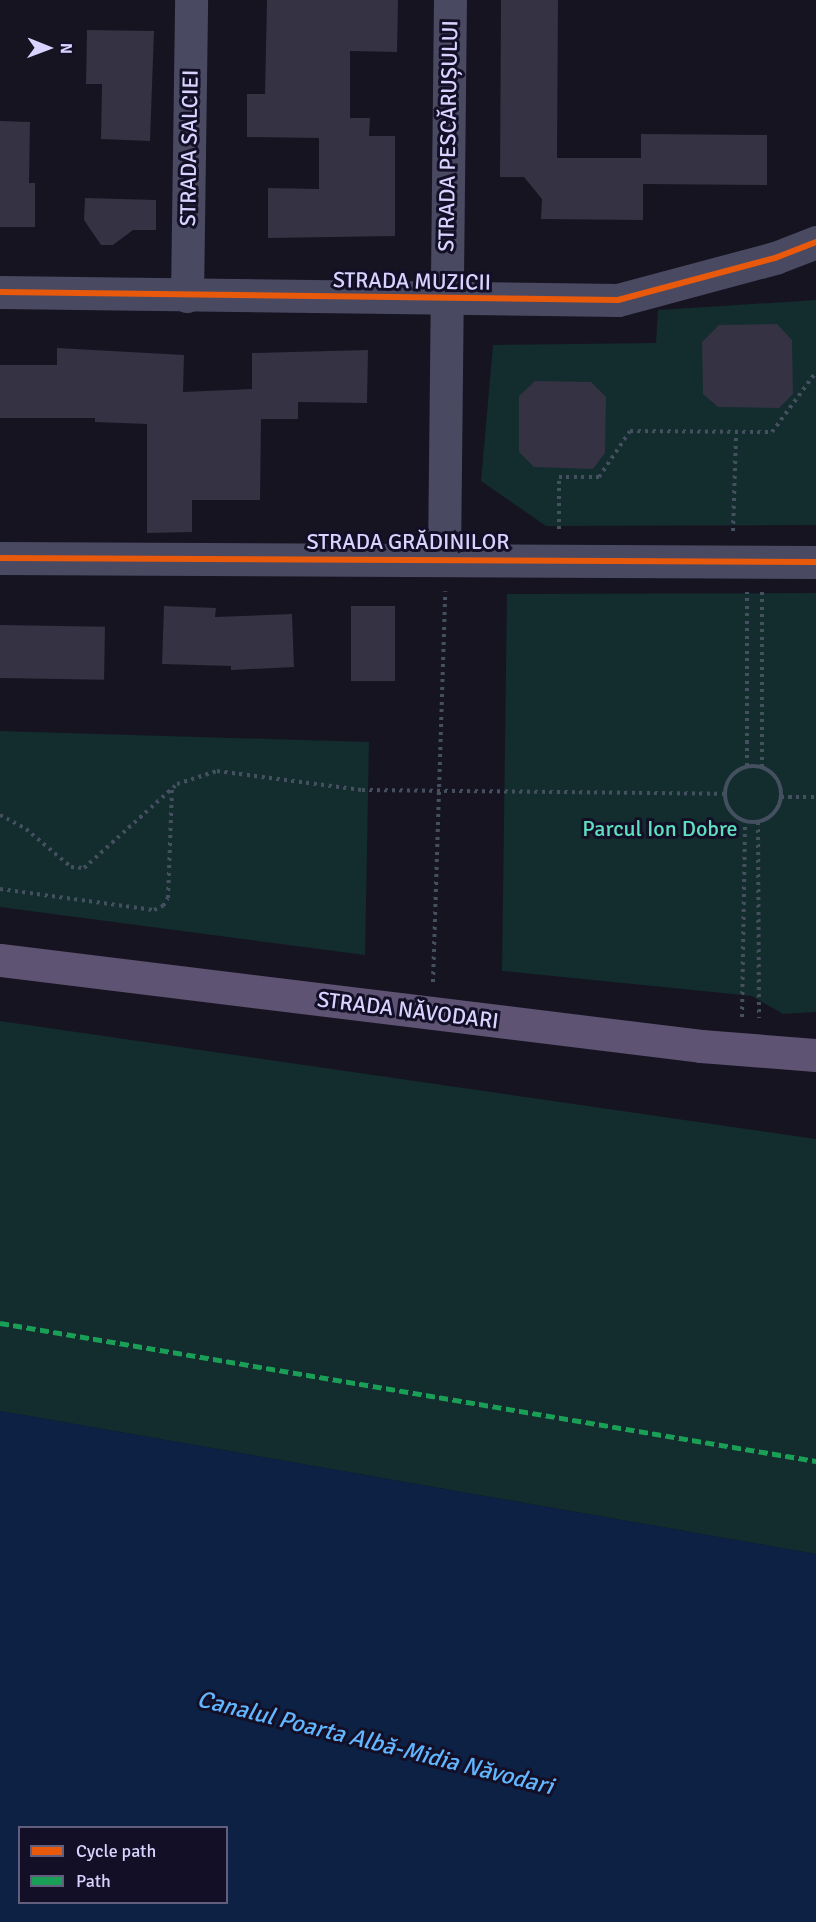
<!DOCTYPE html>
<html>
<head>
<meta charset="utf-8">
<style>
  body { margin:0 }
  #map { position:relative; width:816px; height:1922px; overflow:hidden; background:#161421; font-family:Signika,sans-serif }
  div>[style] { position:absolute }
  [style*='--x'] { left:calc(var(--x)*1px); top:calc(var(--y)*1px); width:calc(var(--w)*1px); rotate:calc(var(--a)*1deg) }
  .green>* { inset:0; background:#132c2d }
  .water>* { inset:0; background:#0d2144 }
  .building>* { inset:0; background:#343243; transform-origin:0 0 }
  .path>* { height:4px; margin-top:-2px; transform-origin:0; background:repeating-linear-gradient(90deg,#44505f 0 3px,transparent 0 7.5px) }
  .path>.ring { margin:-2px; padding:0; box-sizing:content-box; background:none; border:4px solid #44505f; border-radius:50% }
  .minor>* { height:33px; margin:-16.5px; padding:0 16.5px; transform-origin:16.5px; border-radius:16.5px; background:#4a4962 }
  .major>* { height:33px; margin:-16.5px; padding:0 16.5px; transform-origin:16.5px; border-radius:16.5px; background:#5e5373 }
  .quiet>* { height:4.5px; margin-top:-2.25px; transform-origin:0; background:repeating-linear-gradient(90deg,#1a9f57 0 9px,transparent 0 13.5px) }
  .cycleway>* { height:6px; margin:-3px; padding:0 3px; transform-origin:3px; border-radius:3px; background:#e8590c }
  span { translate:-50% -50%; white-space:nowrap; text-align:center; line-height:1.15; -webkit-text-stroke:6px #130f26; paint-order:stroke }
  .street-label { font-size:22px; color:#d9d4ff }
  .park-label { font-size:22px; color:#5fe0c0 }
  .water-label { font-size:24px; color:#62b6ff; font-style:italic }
  .legend { position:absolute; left:18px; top:1826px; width:210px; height:78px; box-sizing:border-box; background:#130f26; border:2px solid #625e7d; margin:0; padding:8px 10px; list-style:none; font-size:18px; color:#d9d4ff }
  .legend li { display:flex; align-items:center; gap:12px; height:30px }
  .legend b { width:30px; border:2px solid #625e7d }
  .north { position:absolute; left:18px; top:18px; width:60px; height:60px; -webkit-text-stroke:4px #130f26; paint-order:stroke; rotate:91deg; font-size:16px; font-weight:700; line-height:24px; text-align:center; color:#d9d4ff }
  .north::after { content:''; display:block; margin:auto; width:21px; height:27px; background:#d9d4ff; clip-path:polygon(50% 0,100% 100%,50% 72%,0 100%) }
</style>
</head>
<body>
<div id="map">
  <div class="green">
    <i style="clip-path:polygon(816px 300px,816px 525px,546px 526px,481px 481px,493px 345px,656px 343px,658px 310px)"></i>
    <i style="clip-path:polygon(816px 593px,816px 1012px,783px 1014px,752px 996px,502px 971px,507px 594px)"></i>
    <i style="clip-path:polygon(0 731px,369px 742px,365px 955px,0 907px)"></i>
    <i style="clip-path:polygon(0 1021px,816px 1139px,816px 1554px,0 1411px)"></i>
  </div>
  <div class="water">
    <i style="clip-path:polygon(evenodd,0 1411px,816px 1554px,816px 1922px,0 1922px,0 1411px,20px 1828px,226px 1828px,226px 1902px,20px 1902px,20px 1828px)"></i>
  </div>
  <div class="building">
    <i style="clip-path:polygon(267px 0,398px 0,397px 52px,350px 51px,350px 118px,370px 118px,369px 136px,395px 136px,395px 236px,268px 238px,268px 188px,319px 189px,319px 138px,247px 137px,247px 94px,265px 94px)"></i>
    <i style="clip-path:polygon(501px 0,558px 0,557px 158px,641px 158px,641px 134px,767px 135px,767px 185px,643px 184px,643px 220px,541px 219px,542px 199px,524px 177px,500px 177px)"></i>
    <i style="clip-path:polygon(87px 30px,154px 31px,150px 141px,101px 139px,102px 84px,86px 84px)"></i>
    <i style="clip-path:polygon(0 121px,30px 122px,29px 183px,35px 183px,35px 227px,0 227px)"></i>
    <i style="clip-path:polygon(85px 198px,156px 200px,156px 230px,133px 230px,113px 245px,101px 245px,84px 220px)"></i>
    <i style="clip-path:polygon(777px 324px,792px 340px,793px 394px,779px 408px,718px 407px,703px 394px,702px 342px,719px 325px)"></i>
    <i style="clip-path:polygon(57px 348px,184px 355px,183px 392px,252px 389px,252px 353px,368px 350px,367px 403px,298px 402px,298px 419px,261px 419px,260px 500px,192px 500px,192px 532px,147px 533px,147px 424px,95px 422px,95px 418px,0 418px,0 365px,57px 365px)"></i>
    <i style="clip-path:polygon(535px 381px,591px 382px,606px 397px,605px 453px,593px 469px,534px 467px,519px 452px,519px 396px)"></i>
    <i style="clip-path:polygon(164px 606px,216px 608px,215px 617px,292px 614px,294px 667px,231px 670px,231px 666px,162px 664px)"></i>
    <i style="left:351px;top:606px;width:44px;height:75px"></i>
    <i style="left:0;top:625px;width:105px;height:53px;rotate:1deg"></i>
  </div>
  <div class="path">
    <i style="--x:559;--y:529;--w:52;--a:-90"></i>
    <i style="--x:559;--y:477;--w:40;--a:0"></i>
    <i style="--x:599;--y:477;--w:55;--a:-56"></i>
    <i style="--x:630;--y:431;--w:142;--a:0.4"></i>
    <i style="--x:772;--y:432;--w:74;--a:-53.7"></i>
    <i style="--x:733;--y:531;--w:98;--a:-88.2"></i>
    <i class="ring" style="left:725px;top:766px;width:52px;height:52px"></i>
    <i style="--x:747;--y:766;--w:174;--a:-90"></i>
    <i style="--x:762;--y:767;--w:175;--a:-90"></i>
    <i style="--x:781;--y:797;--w:35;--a:0"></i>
    <i style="--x:0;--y:815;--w:30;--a:28"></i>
    <i style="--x:26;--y:829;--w:59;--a:40.2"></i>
    <i style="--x:71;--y:867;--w:13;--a:4"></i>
    <i style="--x:84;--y:868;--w:125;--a:-42.1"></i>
    <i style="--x:177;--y:784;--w:42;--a:-18"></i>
    <i style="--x:217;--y:771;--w:146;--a:7.5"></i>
    <i style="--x:362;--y:790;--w:363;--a:0.6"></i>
    <i style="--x:758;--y:822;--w:196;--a:89.7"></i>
    <i style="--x:0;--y:889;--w:155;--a:7.8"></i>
    <i style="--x:154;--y:910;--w:10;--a:-24"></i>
    <i style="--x:163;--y:906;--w:9;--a:-58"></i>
    <i style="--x:168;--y:898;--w:109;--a:-87.9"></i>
    <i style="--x:433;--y:982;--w:391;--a:-88.2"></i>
    <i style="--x:742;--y:1017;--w:195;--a:-89.1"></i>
  </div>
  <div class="minor">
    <i style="--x:0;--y:292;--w:618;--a:0.74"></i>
    <i style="--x:618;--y:300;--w:163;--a:-15"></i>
    <i style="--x:775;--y:258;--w:44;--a:-21.3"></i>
    <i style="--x:187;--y:296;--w:296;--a:-89.2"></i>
    <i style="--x:0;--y:558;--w:816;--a:0.28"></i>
    <i style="--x:444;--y:560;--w:560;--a:-89.39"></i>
  </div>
  <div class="major">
    <i style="--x:0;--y:960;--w:706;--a:6.99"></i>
    <i style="--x:701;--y:1046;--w:115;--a:4.5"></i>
  </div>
  <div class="quiet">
    <i style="--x:0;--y:1323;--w:828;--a:9.6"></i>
  </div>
  <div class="cycleway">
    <i style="--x:0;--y:292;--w:618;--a:0.74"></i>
    <i style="--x:618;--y:300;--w:163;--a:-15"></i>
    <i style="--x:775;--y:258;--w:44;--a:-21.3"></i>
    <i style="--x:0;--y:558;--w:816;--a:0.28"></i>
  </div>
  <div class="street-label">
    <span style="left:448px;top:136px;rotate:-89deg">STRADA PESCĂRUȘULUI</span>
    <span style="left:189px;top:148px;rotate:-89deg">STRADA SALCIEI</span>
    <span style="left:412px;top:281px;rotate:1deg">STRADA MUZICII</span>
    <span style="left:408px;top:542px">STRADA GRĂDINILOR</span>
    <span style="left:408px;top:1010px;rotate:7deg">STRADA NĂVODARI</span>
  </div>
  <div class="park-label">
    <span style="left:660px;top:829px">Parcul Ion Dobre</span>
  </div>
  <div class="water-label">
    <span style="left:375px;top:1743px;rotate:14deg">Canalul Poarta Albă-Midia Năvodari</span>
  </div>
  <ul class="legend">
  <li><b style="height:8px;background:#e8590c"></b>Cycle path</li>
  <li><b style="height:8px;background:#1a9f57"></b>Path</li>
  </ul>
  <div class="north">N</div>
</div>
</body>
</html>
